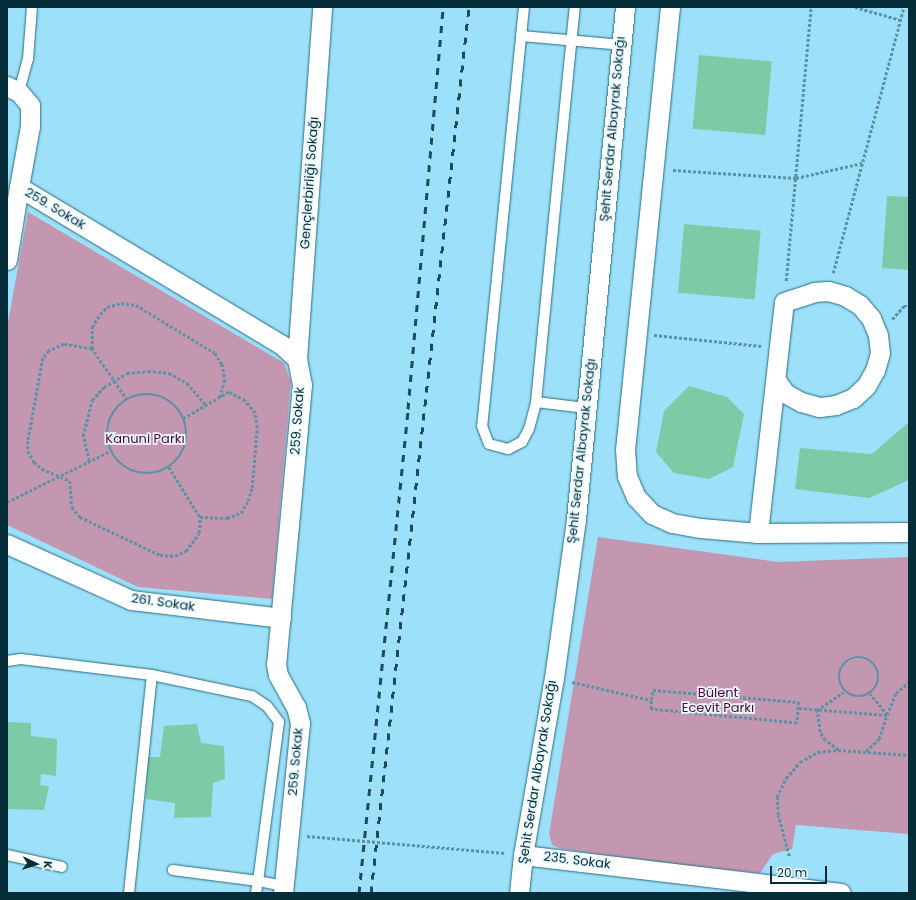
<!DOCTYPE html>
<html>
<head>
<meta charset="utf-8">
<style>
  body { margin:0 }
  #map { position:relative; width:916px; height:900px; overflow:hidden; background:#9de0f9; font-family:Poppins,sans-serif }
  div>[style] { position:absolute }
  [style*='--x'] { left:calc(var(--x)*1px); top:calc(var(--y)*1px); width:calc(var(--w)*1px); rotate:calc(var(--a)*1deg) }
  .green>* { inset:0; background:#c497b1 }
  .building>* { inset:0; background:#7ccba6; transform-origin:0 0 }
  .path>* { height:2.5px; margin-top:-1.25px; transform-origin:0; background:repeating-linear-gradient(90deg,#5b92a6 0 3px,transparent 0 5px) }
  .path>.ring { margin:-1.25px; padding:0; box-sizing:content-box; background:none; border:2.5px solid #5b92a6; border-radius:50% }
  .roads { filter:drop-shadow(0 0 1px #286c82) drop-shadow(0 0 1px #286c82) }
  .service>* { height:10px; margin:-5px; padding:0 5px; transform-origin:5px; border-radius:5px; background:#fff }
  .minor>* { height:19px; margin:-9.5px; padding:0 9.5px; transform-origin:9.5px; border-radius:9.5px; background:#fff }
  .rail>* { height:3px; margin-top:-1.5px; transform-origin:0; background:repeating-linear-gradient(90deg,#1e4b59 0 7px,transparent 0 14px) }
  span { translate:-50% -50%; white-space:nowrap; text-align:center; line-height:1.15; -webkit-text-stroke:3.5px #e9f9ff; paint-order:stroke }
  .street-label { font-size:13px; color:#052d39 }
  .park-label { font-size:13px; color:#570141 }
  .frame { position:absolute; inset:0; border:8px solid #052d39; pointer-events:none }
  .north { position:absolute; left:16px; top:844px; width:40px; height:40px; -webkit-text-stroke:3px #e9f9ff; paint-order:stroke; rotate:94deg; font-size:11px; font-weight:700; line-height:16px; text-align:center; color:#052d39 }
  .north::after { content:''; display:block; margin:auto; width:14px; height:18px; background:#052d39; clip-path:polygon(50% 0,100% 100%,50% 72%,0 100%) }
  .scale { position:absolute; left:770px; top:866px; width:57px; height:18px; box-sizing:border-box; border:2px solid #052d39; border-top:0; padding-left:5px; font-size:12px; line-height:14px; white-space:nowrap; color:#052d39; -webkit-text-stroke:3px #e9f9ff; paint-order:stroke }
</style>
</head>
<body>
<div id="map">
  <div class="green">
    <i style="clip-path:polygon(28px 212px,284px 363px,291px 382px,272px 599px,138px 587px,7px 525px,7px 328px)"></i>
    <i style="clip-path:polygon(598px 537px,778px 562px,909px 557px,909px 834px,796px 825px,792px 849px,773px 854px,760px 873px,680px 865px,562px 849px,552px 845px,549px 834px)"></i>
  </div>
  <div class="building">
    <i style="left:699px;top:55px;width:73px;height:74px;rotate:5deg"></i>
    <i style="clip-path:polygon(887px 196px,909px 197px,909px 270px,882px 268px)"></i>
    <i style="left:684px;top:224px;width:77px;height:69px;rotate:5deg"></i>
    <i style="clip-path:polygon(689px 386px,727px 397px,744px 414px,733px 467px,709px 479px,674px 473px,656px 452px,664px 411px)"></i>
    <i style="clip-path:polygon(909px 422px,909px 480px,869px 498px,795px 489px,800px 448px,872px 454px)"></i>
    <i style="clip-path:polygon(7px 722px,31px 723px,31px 736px,57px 739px,56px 776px,41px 774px,40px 785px,49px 786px,44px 810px,7px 809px)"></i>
    <i style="clip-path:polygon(197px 724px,201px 743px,224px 746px,225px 779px,213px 783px,211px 817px,174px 818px,175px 803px,146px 799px,147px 757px,160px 757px,164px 726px)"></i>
  </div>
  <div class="path">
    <i style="--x:855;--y:7;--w:48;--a:15.8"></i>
    <i style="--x:673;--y:170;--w:123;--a:3.7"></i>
    <i style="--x:796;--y:178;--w:68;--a:-12.8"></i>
    <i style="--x:833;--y:273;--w:275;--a:-75.1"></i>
    <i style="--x:786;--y:281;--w:275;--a:-84.8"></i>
    <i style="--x:892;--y:319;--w:18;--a:-47"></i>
    <i style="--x:904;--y:306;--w:5;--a:0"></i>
    <i style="--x:654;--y:335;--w:108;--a:5.9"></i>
    <i style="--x:92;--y:349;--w:28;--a:-170"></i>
    <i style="--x:64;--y:344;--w:17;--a:155"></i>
    <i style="--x:49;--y:351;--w:9;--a:131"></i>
    <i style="--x:43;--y:358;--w:84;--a:100.2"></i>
    <i style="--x:28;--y:441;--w:10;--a:90"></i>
    <i style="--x:28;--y:451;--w:13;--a:61"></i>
    <i style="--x:34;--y:462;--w:11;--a:41"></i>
    <i style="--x:42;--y:469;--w:30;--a:23"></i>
    <i style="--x:70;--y:481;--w:26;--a:86"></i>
    <i style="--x:72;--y:507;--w:13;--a:51"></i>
    <i style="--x:80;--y:517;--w:89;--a:25.4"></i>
    <i style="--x:160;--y:555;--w:15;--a:4"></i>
    <i style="--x:175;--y:556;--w:12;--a:-24"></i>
    <i style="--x:186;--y:551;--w:22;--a:-54"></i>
    <i style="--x:199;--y:533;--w:16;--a:-86"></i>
    <i class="ring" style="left:107px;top:394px;width:77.5px;height:77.5px"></i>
    <i style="--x:127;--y:400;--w:62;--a:-124.5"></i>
    <i style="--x:92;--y:349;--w:22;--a:-90"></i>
    <i style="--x:92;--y:327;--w:15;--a:-58"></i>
    <i style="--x:100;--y:314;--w:10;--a:-45"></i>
    <i style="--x:107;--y:307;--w:15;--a:-16"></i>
    <i style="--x:121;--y:303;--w:15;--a:8"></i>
    <i style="--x:136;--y:305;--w:92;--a:31.3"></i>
    <i style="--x:215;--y:353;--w:13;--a:58"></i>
    <i style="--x:222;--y:364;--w:16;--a:79"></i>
    <i style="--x:225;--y:380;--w:18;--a:106"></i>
    <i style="--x:89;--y:461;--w:26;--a:-103"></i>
    <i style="--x:83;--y:436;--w:37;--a:-76"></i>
    <i style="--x:92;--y:400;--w:18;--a:-47"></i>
    <i style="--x:104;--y:387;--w:27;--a:-31"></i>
    <i style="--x:127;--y:373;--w:21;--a:-5"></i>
    <i style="--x:148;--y:371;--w:21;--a:5"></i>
    <i style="--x:169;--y:373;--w:21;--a:29"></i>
    <i style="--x:187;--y:383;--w:29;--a:49"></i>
    <i style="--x:169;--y:467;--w:59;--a:58.2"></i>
    <i style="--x:200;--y:517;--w:27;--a:2"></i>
    <i style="--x:227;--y:518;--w:15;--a:-20"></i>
    <i style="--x:241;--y:513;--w:14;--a:-60"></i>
    <i style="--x:248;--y:501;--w:14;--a:-73"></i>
    <i style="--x:252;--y:488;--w:60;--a:-85.2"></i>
    <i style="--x:257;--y:428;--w:15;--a:-98"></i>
    <i style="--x:255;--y:413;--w:16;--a:-130"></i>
    <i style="--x:245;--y:401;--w:18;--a:-151"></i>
    <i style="--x:229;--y:392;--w:53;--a:149.6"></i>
    <i style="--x:7;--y:502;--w:115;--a:-26.3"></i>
    <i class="ring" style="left:839px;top:657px;width:37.5px;height:37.5px"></i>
    <i style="--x:572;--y:682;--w:81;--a:12.8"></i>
    <i style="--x:651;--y:700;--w:10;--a:-79"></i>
    <i style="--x:653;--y:690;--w:146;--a:4.7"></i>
    <i style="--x:799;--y:702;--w:21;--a:95"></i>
    <i style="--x:797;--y:723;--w:147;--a:-174.5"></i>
    <i style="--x:651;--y:709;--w:9;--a:-90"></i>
    <i style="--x:799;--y:708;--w:88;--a:4.5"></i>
    <i style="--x:887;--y:715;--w:24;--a:-68"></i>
    <i style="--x:896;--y:693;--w:17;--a:-40"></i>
    <i style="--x:838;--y:750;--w:16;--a:-142"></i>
    <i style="--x:825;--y:740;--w:9;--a:-122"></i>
    <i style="--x:820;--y:732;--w:22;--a:-98"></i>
    <i style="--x:817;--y:710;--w:32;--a:-34"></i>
    <i style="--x:866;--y:751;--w:18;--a:-43"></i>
    <i style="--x:879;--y:739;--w:25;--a:-72"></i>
    <i style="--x:887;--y:715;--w:27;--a:-129"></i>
    <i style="--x:307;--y:836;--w:199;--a:4.9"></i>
    <i style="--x:789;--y:856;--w:42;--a:-105"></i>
    <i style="--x:778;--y:815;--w:18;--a:-93"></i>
    <i style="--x:777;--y:797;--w:21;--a:-65"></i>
    <i style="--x:786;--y:778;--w:21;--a:-49"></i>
    <i style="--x:800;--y:762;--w:21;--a:-29"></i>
    <i style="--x:818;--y:752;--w:20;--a:-6"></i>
    <i style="--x:838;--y:750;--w:71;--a:4"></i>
  </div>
  <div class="roads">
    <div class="service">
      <i style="--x:524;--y:7;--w:421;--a:95.7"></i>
      <i style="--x:482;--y:426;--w:19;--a:69"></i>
      <i style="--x:489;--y:444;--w:20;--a:15"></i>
      <i style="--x:508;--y:449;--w:16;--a:-27"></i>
      <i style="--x:522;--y:442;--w:15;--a:-62"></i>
      <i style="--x:529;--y:429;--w:28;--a:-75"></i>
      <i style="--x:536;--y:402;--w:397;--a:-84.4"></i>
      <i style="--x:521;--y:36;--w:100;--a:5.1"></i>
      <i style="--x:19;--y:92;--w:34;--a:-75"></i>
      <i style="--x:28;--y:59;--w:52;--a:-85.6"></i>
      <i style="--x:536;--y:402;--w:50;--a:6.8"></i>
      <i style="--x:7;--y:661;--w:14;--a:-8"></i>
      <i style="--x:21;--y:659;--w:132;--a:7"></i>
      <i style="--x:152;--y:675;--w:102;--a:11.9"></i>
      <i style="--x:252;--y:696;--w:18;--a:34"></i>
      <i style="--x:267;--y:706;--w:20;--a:53"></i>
      <i style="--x:279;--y:722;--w:160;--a:97.5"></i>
      <i style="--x:258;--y:881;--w:86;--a:-172.6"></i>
      <i style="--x:7;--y:855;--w:56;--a:12.3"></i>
      <i style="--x:129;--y:893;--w:219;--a:-84"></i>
      <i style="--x:256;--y:893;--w:12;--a:-81"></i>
      <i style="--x:258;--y:881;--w:26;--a:11"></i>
    </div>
    <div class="minor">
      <i style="--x:670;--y:7;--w:444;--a:95.8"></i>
      <i style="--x:625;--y:449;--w:27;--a:86"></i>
      <i style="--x:627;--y:476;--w:23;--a:67"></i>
      <i style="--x:636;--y:497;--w:23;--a:47"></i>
      <i style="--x:652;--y:514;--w:22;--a:24"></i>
      <i style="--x:672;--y:523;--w:29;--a:10"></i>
      <i style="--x:701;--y:528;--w:57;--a:5"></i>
      <i style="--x:758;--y:533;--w:151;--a:-0.4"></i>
      <i style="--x:7;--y:86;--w:13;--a:27"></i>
      <i style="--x:19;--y:92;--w:17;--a:50"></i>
      <i style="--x:30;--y:105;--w:21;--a:90"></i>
      <i style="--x:30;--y:126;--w:62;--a:100.2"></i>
      <i style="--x:19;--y:187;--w:307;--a:31"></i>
      <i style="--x:282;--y:345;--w:21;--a:43"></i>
      <i style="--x:297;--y:359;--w:26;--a:79"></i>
      <i style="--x:302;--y:385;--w:280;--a:95.3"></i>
      <i style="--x:276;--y:664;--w:11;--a:80"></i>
      <i style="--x:278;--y:675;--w:37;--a:61"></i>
      <i style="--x:296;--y:707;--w:16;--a:76"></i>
      <i style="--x:300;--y:723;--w:171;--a:95.7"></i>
      <i style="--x:7;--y:260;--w:74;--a:-80.7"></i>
      <i style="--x:297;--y:359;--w:353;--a:-85.9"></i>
      <i style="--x:758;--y:533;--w:232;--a:-83.6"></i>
      <i style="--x:784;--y:302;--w:32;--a:-18"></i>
      <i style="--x:814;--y:292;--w:14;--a:-4"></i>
      <i style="--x:828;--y:291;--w:18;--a:16"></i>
      <i style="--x:845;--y:296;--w:17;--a:31"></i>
      <i style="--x:860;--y:305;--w:17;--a:50"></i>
      <i style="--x:871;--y:318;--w:18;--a:68"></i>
      <i style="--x:878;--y:335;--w:18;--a:84"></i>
      <i style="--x:880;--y:353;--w:18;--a:106"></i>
      <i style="--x:875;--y:370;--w:18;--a:119"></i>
      <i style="--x:866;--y:386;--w:18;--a:137"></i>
      <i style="--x:853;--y:398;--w:18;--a:158"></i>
      <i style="--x:836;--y:405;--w:17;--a:173"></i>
      <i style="--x:819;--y:407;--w:19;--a:-164"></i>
      <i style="--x:801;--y:402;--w:18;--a:-151"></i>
      <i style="--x:785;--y:393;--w:16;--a:-125"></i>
      <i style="--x:7;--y:544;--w:136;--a:24.3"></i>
      <i style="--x:131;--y:600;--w:151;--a:6.8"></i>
      <i style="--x:523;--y:855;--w:320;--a:6.8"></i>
      <i style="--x:519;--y:893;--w:38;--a:-84"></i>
      <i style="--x:523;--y:855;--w:180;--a:-80.1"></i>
      <i style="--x:554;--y:678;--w:161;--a:-82.1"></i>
      <i style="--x:576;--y:519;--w:514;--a:-84.53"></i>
    </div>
  </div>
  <div class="rail">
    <i style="--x:359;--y:893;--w:486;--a:-84.2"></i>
    <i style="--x:408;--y:409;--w:404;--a:-85"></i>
    <i style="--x:371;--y:893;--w:891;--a:-83.69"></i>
  </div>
  <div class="street-label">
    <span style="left:613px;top:129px;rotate:-85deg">Şehit Serdar Albayrak Sokağı</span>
    <span style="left:310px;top:183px;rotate:-86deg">Gençlerbirliği Sokağı</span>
    <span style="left:55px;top:209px;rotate:31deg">259. Sokak</span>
    <span style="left:298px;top:421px;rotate:-86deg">259. Sokak</span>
    <span style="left:582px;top:451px;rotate:-84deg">Şehit Serdar Albayrak Sokağı</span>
    <span style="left:163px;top:603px;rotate:8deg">261. Sokak</span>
    <span style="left:296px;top:762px;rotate:-85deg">259. Sokak</span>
    <span style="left:538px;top:772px;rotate:-81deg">Şehit Serdar Albayrak Sokağı</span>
    <span style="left:577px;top:861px;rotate:7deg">235. Sokak</span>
  </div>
  <div class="park-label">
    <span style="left:145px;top:439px">Kanuni Parkı</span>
    <span style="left:718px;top:701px">Bülent<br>Ecevit Parkı</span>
  </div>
  <div class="frame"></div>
  <div class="north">K</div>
  <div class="scale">20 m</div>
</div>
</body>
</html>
